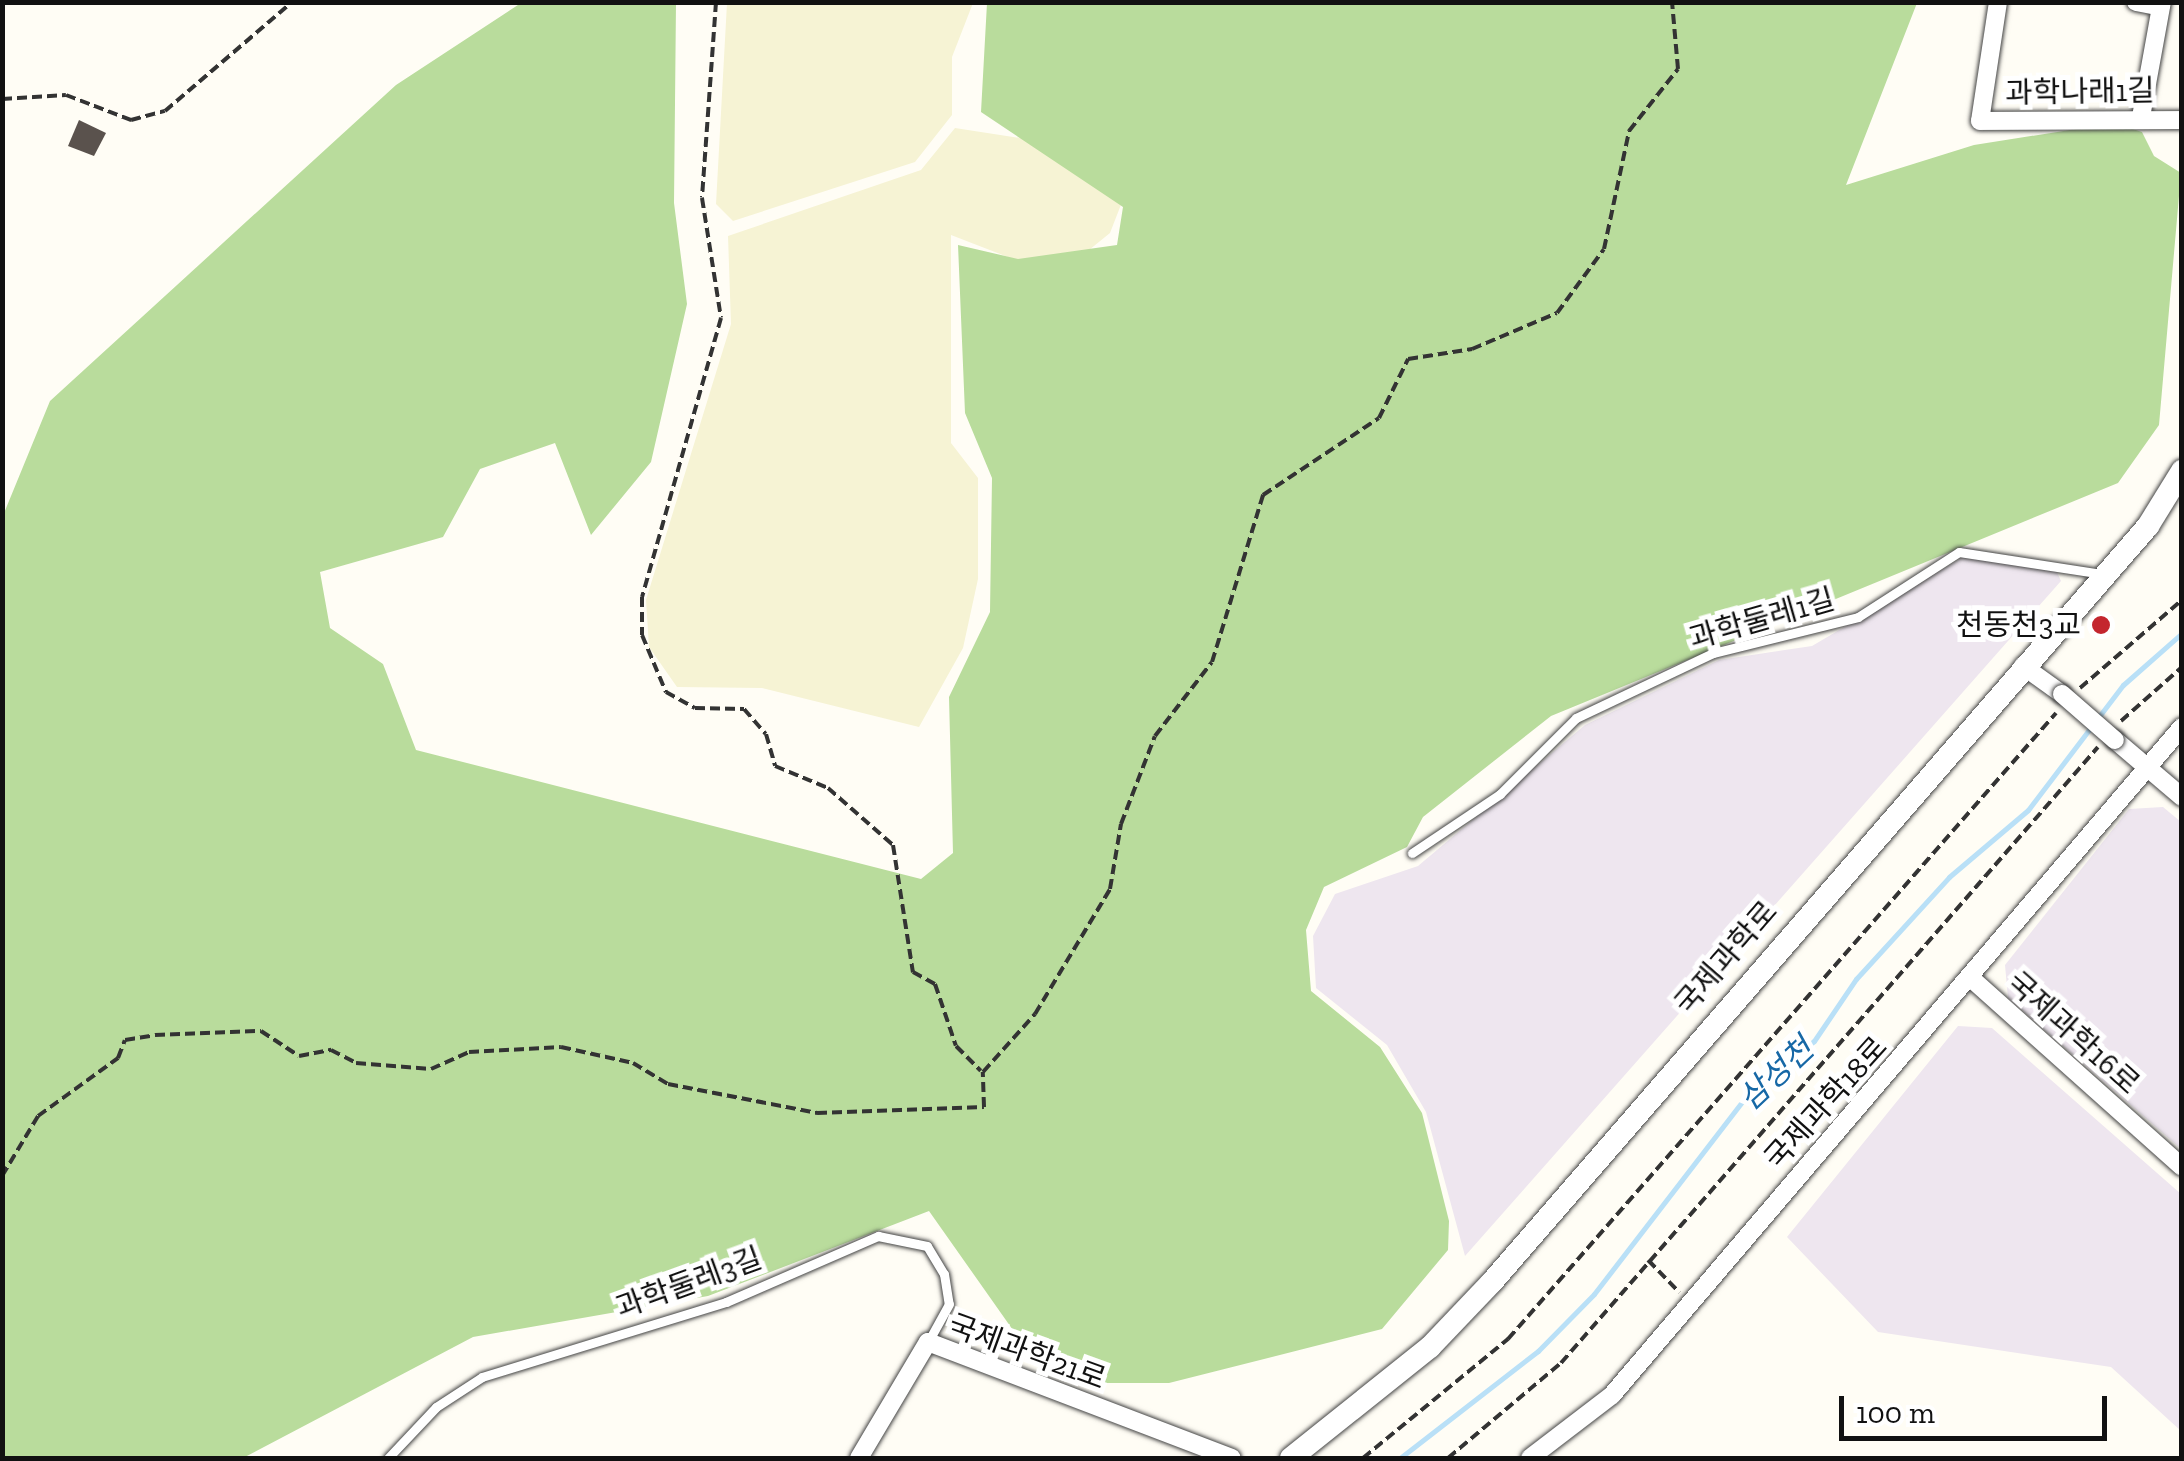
<!DOCTYPE html>
<html>
<head>
<meta charset="utf-8">
<style>
  body { margin:0 }
  #map { position:relative; width:2184px; height:1461px; overflow:hidden; background:#fffdf5; font-family:"Zilla Slab","Noto Sans KR",serif }
  div>[style] { position:absolute }
  [style*='--x'] { left:calc(var(--x)*1px); top:calc(var(--y)*1px); width:calc(var(--w)*1px); rotate:calc(var(--a)*1deg) }
  .industrial>* { inset:0; background:#eee6ef }
  .farmland>* { inset:0; background:#f6f3d4 }
  .forest>* { inset:0; background:#b9dc9c }
  .stream>* { height:5px; margin:-2.5px; padding:0 2.5px; transform-origin:2.5px; border-radius:2.5px; background:#b9e0f7 }
  .building>* { inset:0; background:#5a524d }
  .path>* { height:4px; margin-top:-2px; transform-origin:0; background:repeating-linear-gradient(90deg,#333 0 10px,transparent 0 15px) }
  .roads { filter:drop-shadow(0 0 2px #444) drop-shadow(0 0 2px #444) }
  .service>* { height:9px; margin:-4.5px; padding:0 4.5px; transform-origin:4.5px; border-radius:4.5px; background:#fff }
  .minor>* { height:18px; margin:-9px; padding:0 9px; transform-origin:9px; border-radius:9px; background:#fff }
  .tertiary>* { height:22px; margin:-11px; padding:0 11px; transform-origin:11px; border-radius:11px; background:#fff }
  .bridges { filter:drop-shadow(0 0 2px #444) drop-shadow(0 0 2px #444) }
  .minor-bridge>* { height:18px; margin:-9px; padding:0 9px; transform-origin:9px; border-radius:9px; background:#fff }
  .dots>* { width:28px; height:28px; translate:-50% -50%; box-sizing:border-box; border:5px solid #fff; border-radius:50% }
  span { translate:-50% -50%; white-space:nowrap; text-align:center; line-height:1.15; -webkit-text-stroke:10px #fff; paint-order:stroke }
  .street-label { font-size:30px; color:#111 }
  .poi-label { font-size:30px; color:#111 }
  .right { translate:-100% -50%; text-align:right }
  .water-label { font-size:32px; color:#1768a6; font-style:italic }
  .frame { position:absolute; inset:0; border:5px solid #111; pointer-events:none }
  .scale { position:absolute; left:1839px; top:1396px; width:268px; height:45px; box-sizing:border-box; border:5px solid #111; border-top:0; padding-left:12px; font-size:30px; line-height:35px; white-space:nowrap; color:#111; -webkit-text-stroke:8px #fff; paint-order:stroke }
</style>
</head>
<body>
<div id="map">
  <div class="industrial">
    <i style="clip-path:polygon(1965px 556px,2056px 570px,2061px 581px,1465px 1256px,1426px 1112px,1387px 1045px,1316px 988px,1313px 936px,1335px 894px,1418px 866px,1585px 725px,1719px 660px,1812px 646px)"></i>
    <i style="clip-path:polygon(2163px 807px,2181px 822px,2181px 1149px,2008px 998px,2005px 965px,2129px 809px)"></i>
    <i style="clip-path:polygon(1958px 1026px,1992px 1028px,2181px 1194px,2181px 1431px,2111px 1367px,1878px 1332px,1787px 1237px)"></i>
  </div>
  <div class="farmland">
    <i style="clip-path:polygon(727px 3px,973px 3px,952px 57px,952px 115px,915px 162px,733px 221px,716px 204px)"></i>
    <i style="clip-path:polygon(955px 128px,1053px 143px,1134px 171px,1110px 233px,1057px 276px,951px 235px,951px 443px,978px 478px,978px 579px,963px 648px,919px 727px,762px 688px,677px 687px,649px 647px,646px 600px,731px 324px,728px 236px,921px 170px)"></i>
  </div>
  <div class="forest">
    <i style="clip-path:polygon(521px 3px,676px 3px,674px 203px,687px 304px,651px 462px,591px 535px,555px 443px,480px 469px,443px 537px,320px 572px,330px 628px,383px 664px,416px 750px,921px 879px,953px 853px,949px 697px,990px 612px,992px 478px,965px 413px,958px 245px,1018px 259px,1117px 245px,1123px 207px,981px 112px,987px 3px,1917px 3px,1846px 185px,1974px 145px,2114px 123px,2142px 132px,2154px 156px,2181px 173px,2159px 425px,2118px 483px,1551px 716px,1423px 817px,1407px 847px,1324px 887px,1306px 930px,1311px 991px,1380px 1047px,1422px 1113px,1449px 1221px,1448px 1250px,1382px 1329px,1169px 1383px,1073px 1383px,1020px 1340px,929px 1211px,708px 1296px,473px 1337px,243px 1458px,3px 1457px,2px 518px,50px 401px,396px 85px)"></i>
  </div>
  <div class="stream">
    <i style="--x:1400;--y:1458;--w:175;--a:-37.8"></i>
    <i style="--x:1538;--y:1351;--w:80;--a:-45.5"></i>
    <i style="--x:1594;--y:1294;--w:247;--a:-52.4"></i>
    <i style="--x:1745;--y:1098;--w:89;--a:-39.6"></i>
    <i style="--x:1814;--y:1041;--w:75;--a:-55.9"></i>
    <i style="--x:1856;--y:979;--w:138;--a:-47.6"></i>
    <i style="--x:1949;--y:877;--w:104;--a:-40.3"></i>
    <i style="--x:2028;--y:810;--w:157;--a:-52.8"></i>
    <i style="--x:2123;--y:685;--w:79;--a:-41.4"></i>
  </div>
  <div class="building">
    <i style="clip-path:polygon(79px 120px,106px 133px,94px 156px,68px 146px)"></i>
  </div>
  <div class="path">
    <i style="--x:716;--y:2;--w:196;--a:94.1"></i>
    <i style="--x:702;--y:198;--w:121;--a:81"></i>
    <i style="--x:721;--y:318;--w:290;--a:105.8"></i>
    <i style="--x:642;--y:597;--w:38;--a:90"></i>
    <i style="--x:642;--y:635;--w:62;--a:67.2"></i>
    <i style="--x:666;--y:692;--w:33;--a:29"></i>
    <i style="--x:695;--y:708;--w:49;--a:1.2"></i>
    <i style="--x:744;--y:709;--w:33;--a:49"></i>
    <i style="--x:766;--y:734;--w:33;--a:74"></i>
    <i style="--x:775;--y:766;--w:57;--a:22.5"></i>
    <i style="--x:828;--y:788;--w:86;--a:41.2"></i>
    <i style="--x:893;--y:845;--w:129;--a:81.1"></i>
    <i style="--x:913;--y:972;--w:25;--a:29"></i>
    <i style="--x:935;--y:984;--w:65;--a:71.3"></i>
    <i style="--x:956;--y:1046;--w:35;--a:45"></i>
    <i style="--x:2;--y:99;--w:64;--a:-3.6"></i>
    <i style="--x:66;--y:95;--w:70;--a:21"></i>
    <i style="--x:131;--y:120;--w:35;--a:-15"></i>
    <i style="--x:165;--y:111;--w:167;--a:-40.6"></i>
    <i style="--x:2080;--y:688;--w:135;--a:-40.8"></i>
    <i style="--x:2121;--y:721;--w:81;--a:-41.5"></i>
    <i style="--x:2;--y:1176;--w:70;--a:-59"></i>
    <i style="--x:38;--y:1116;--w:99;--a:-35.9"></i>
    <i style="--x:118;--y:1058;--w:19;--a:-69"></i>
    <i style="--x:125;--y:1040;--w:30;--a:-9"></i>
    <i style="--x:155;--y:1035;--w:106;--a:-2.2"></i>
    <i style="--x:261;--y:1031;--w:45;--a:33.3"></i>
    <i style="--x:299;--y:1056;--w:33;--a:-11"></i>
    <i style="--x:331;--y:1050;--w:28;--a:27"></i>
    <i style="--x:356;--y:1063;--w:75;--a:4.6"></i>
    <i style="--x:431;--y:1069;--w:42;--a:-24.1"></i>
    <i style="--x:469;--y:1052;--w:92;--a:-3.1"></i>
    <i style="--x:561;--y:1047;--w:74;--a:12.5"></i>
    <i style="--x:633;--y:1063;--w:41;--a:31"></i>
    <i style="--x:668;--y:1084;--w:152;--a:11"></i>
    <i style="--x:817;--y:1113;--w:167;--a:-2.1"></i>
    <i style="--x:984;--y:1107;--w:35;--a:-92"></i>
    <i style="--x:983;--y:1072;--w:78;--a:-48.1"></i>
    <i style="--x:1035;--y:1014;--w:146;--a:-59"></i>
    <i style="--x:1110;--y:889;--w:66;--a:-80.4"></i>
    <i style="--x:1121;--y:824;--w:94;--a:-68.9"></i>
    <i style="--x:1155;--y:736;--w:93;--a:-52.4"></i>
    <i style="--x:1212;--y:662;--w:175;--a:-73"></i>
    <i style="--x:1263;--y:495;--w:139;--a:-33.6"></i>
    <i style="--x:1379;--y:418;--w:66;--a:-63.8"></i>
    <i style="--x:1408;--y:359;--w:65;--a:-8.9"></i>
    <i style="--x:1472;--y:349;--w:92;--a:-23"></i>
    <i style="--x:1557;--y:313;--w:79;--a:-53.7"></i>
    <i style="--x:1604;--y:249;--w:121;--a:-78"></i>
    <i style="--x:1629;--y:131;--w:79;--a:-51.7"></i>
    <i style="--x:1678;--y:69;--w:67;--a:-95.1"></i>
    <i style="--x:1648;--y:1260;--w:45;--a:45.9"></i>
    <i style="--x:1363;--y:1458;--w:188;--a:-39.4"></i>
    <i style="--x:1508;--y:1339;--w:832;--a:-48.8"></i>
    <i style="--x:1448;--y:1458;--w:148;--a:-40.1"></i>
    <i style="--x:1561;--y:1363;--w:817;--a:-48.92"></i>
  </div>
  <div class="roads">
    <div class="service">
      <i style="--x:1412;--y:853;--w:106;--a:-33.8"></i>
      <i style="--x:1500;--y:794;--w:107;--a:-45"></i>
      <i style="--x:1576;--y:718;--w:152;--a:-25.4"></i>
      <i style="--x:1713;--y:653;--w:149;--a:-13.9"></i>
      <i style="--x:1858;--y:617;--w:120;--a:-32.8"></i>
      <i style="--x:1959;--y:552;--w:146;--a:8.7"></i>
      <i style="--x:388;--y:1458;--w:70;--a:-46.7"></i>
      <i style="--x:436;--y:1407;--w:55;--a:-33.1"></i>
      <i style="--x:482;--y:1377;--w:255;--a:-17.1"></i>
      <i style="--x:726;--y:1302;--w:166;--a:-23.5"></i>
      <i style="--x:878;--y:1236;--w:50;--a:11.5"></i>
      <i style="--x:927;--y:1246;--w:33;--a:59"></i>
      <i style="--x:944;--y:1274;--w:30;--a:81"></i>
      <i style="--x:949;--y:1304;--w:43;--a:118.9"></i>
    </div>
    <div class="minor">
      <i style="--x:1998;--y:2;--w:120;--a:98.6"></i>
      <i style="--x:1980;--y:121;--w:202;--a:-0.3"></i>
      <i style="--x:2136;--y:2;--w:25;--a:11"></i>
      <i style="--x:2141;--y:117;--w:117;--a:-79.7"></i>
      <i style="--x:2023;--y:666;--w:48;--a:35.7"></i>
      <i style="--x:2115;--y:740;--w:88;--a:40.4"></i>
      <i style="--x:1973;--y:980;--w:280;--a:41.8"></i>
      <i style="--x:859;--y:1458;--w:135;--a:-59.3"></i>
      <i style="--x:928;--y:1342;--w:325;--a:20.9"></i>
      <i style="--x:1530;--y:1458;--w:103;--a:-37.5"></i>
      <i style="--x:1612;--y:1395;--w:878;--a:-49.53"></i>
    </div>
    <div class="tertiary">
      <i style="--x:1291;--y:1458;--w:178;--a:-38.6"></i>
      <i style="--x:1430;--y:1347;--w:90;--a:-46.4"></i>
      <i style="--x:1492;--y:1282;--w:1001;--a:-49.05"></i>
      <i style="--x:2148;--y:526;--w:65;--a:-58.3"></i>
    </div>
  </div>
  <div class="bridges">
    <div class="minor-bridge">
      <i style="--x:2062;--y:694;--w:70;--a:41"></i>
    </div>
  </div>
  <div class="dots">
    <i style="left:2101px;top:625px;background:#c4262e"></i>
  </div>
  <div class="street-label">
    <span style="left:2080px;top:92px;rotate:-1deg">과학나래1길</span>
    <span style="left:1762px;top:619px;rotate:-16deg">과학둘레1길</span>
    <span style="left:1726px;top:958px;rotate:-49deg">국제과학로</span>
    <span style="left:2073px;top:1033px;rotate:42deg">국제과학16로</span>
    <span style="left:1826px;top:1103px;rotate:-48deg">국제과학18로</span>
    <span style="left:689px;top:1283px;rotate:-20deg">과학둘레3길</span>
    <span style="left:1027px;top:1352px;rotate:20deg">국제과학21로</span>
  </div>
  <div class="poi-label">
    <span class="right" style="left:2081px;top:625px">천동천3교</span>
  </div>
  <div class="water-label">
    <span style="left:1776px;top:1074px;rotate:-43deg">삼성천</span>
  </div>
  <div class="frame"></div>
  <div class="scale">100 m</div>
</div>
</body>
</html>
